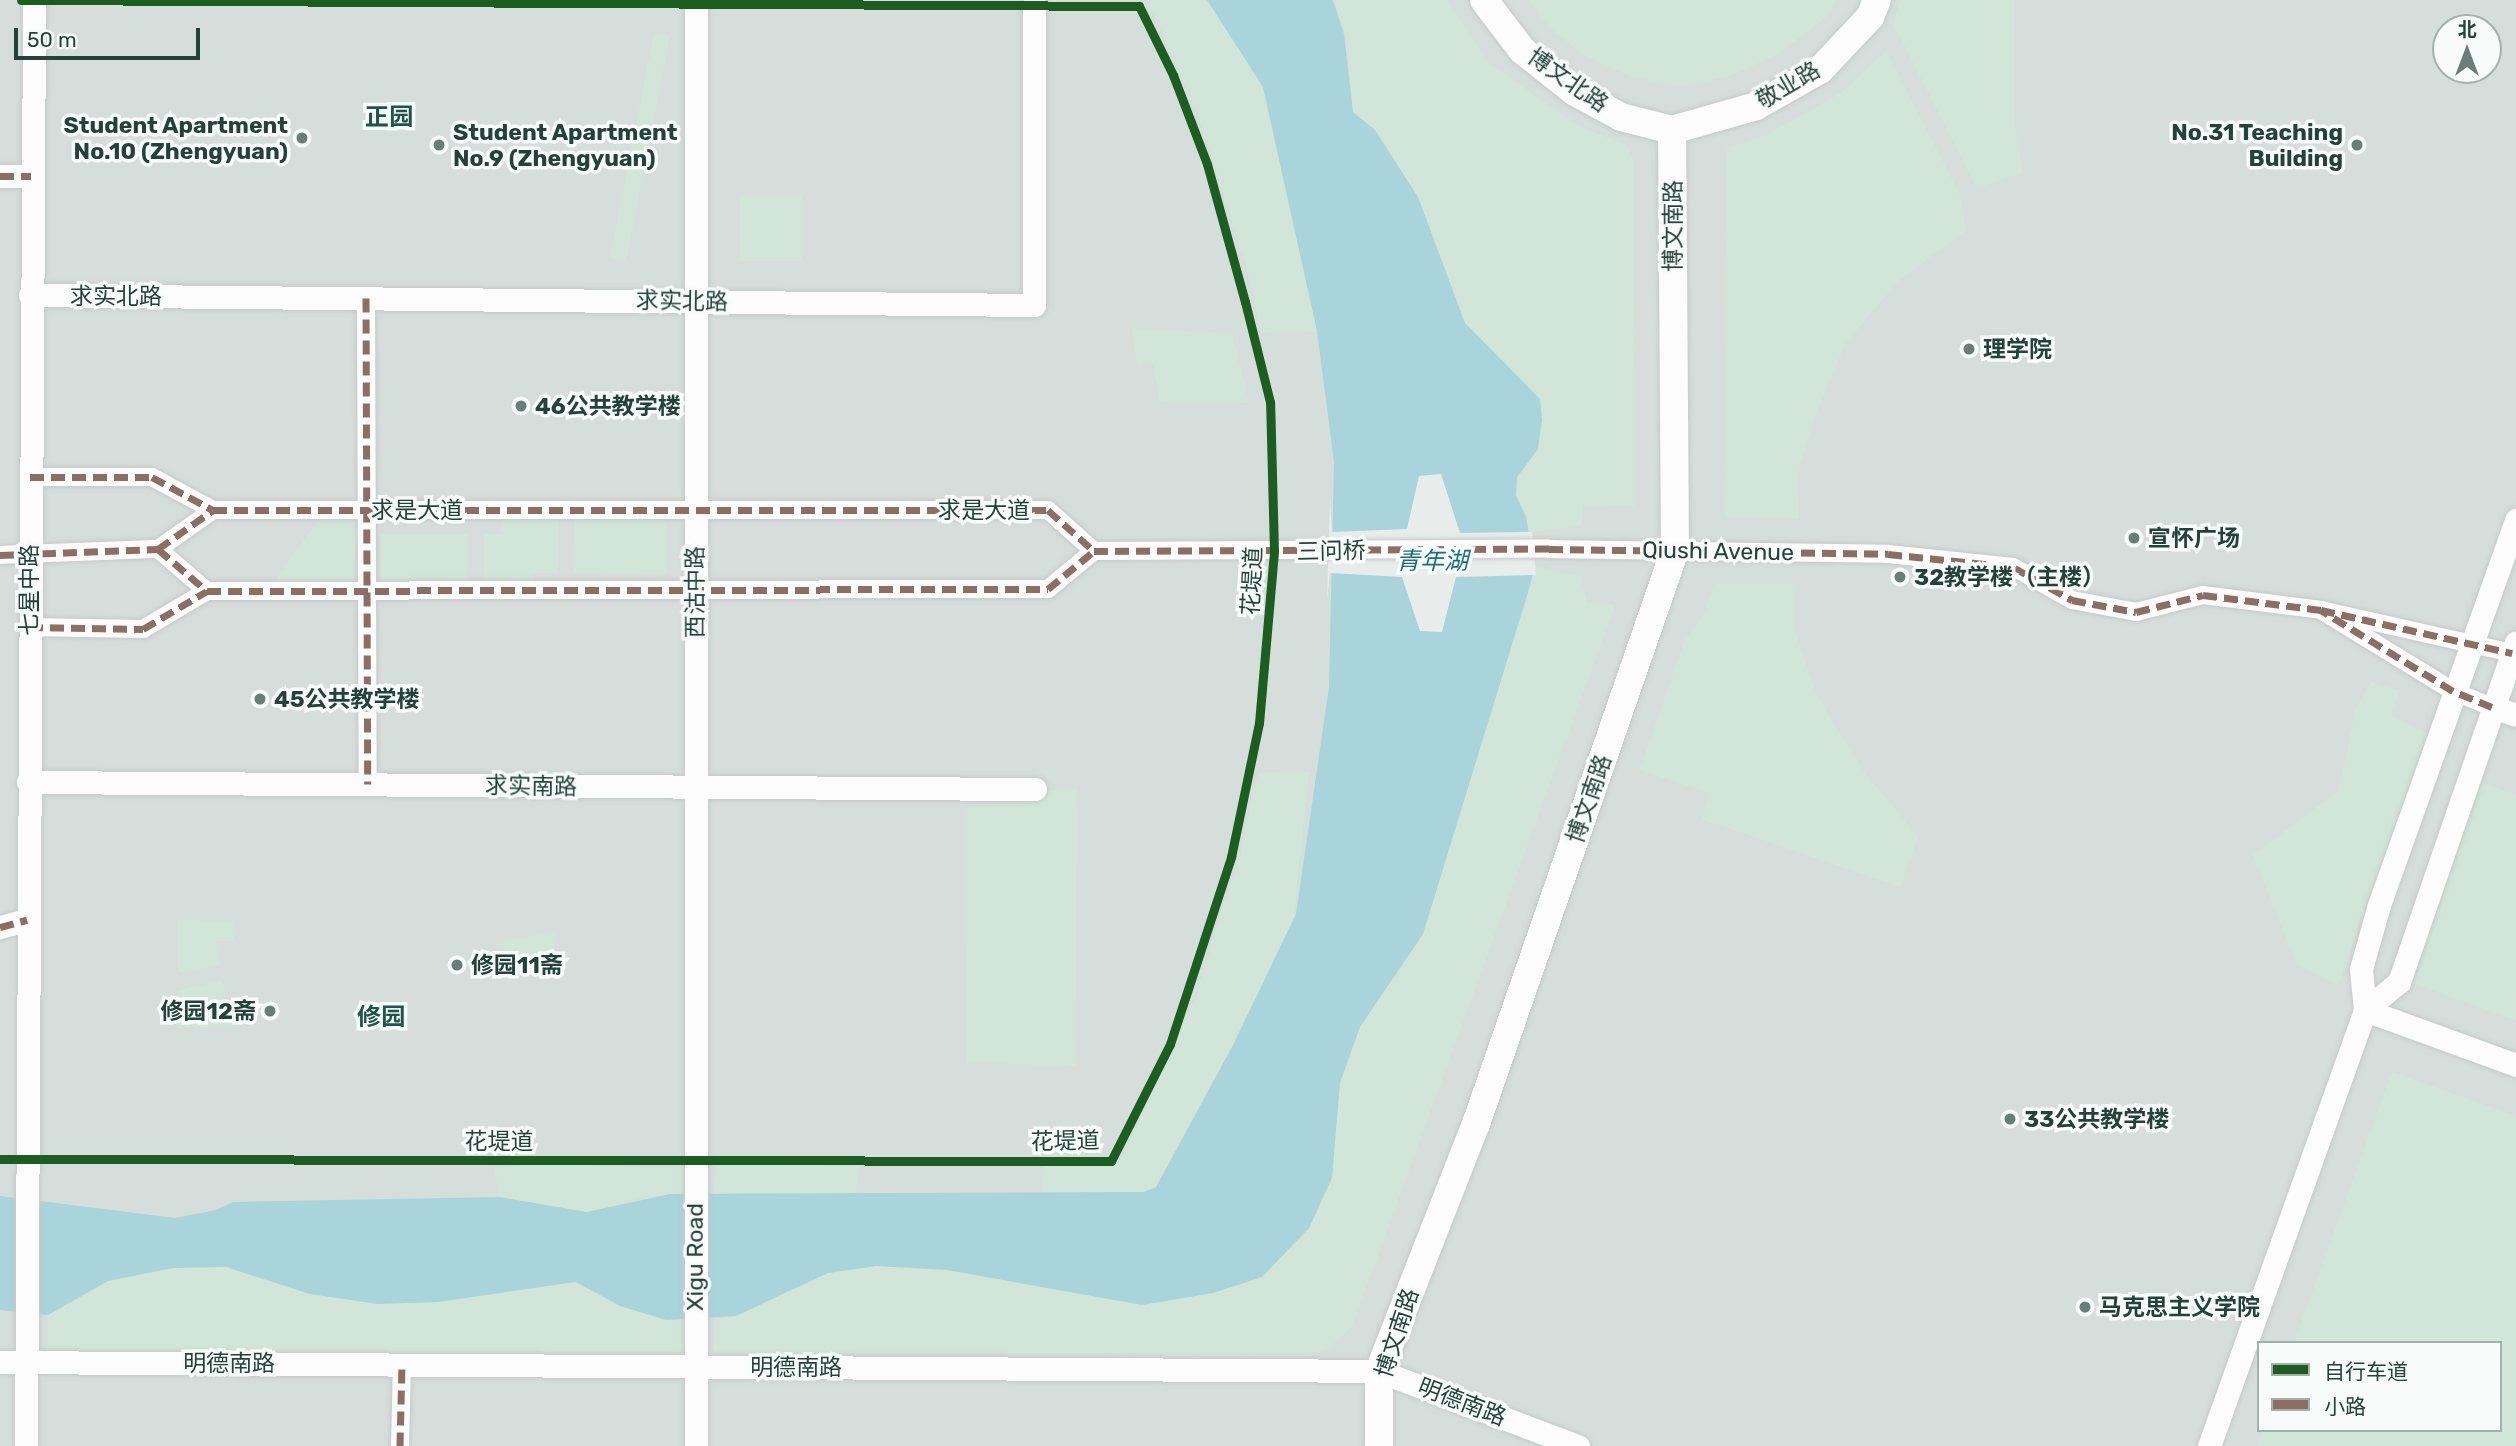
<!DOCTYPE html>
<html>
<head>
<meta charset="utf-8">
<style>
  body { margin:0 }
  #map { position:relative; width:2516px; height:1446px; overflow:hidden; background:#e8edeb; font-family:Rubik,"Noto Sans SC",sans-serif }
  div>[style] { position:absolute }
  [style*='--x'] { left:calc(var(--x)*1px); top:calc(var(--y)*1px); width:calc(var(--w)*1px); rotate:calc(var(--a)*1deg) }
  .built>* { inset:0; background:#d6dedb }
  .green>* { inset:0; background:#d1e6d8; transform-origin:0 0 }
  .water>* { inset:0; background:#a9d4db }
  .pier>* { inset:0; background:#e8edeb }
  .roads { filter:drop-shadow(0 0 2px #c5cac8) drop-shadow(0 0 2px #c5cac8) }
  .pedestrian>* { height:18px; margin:-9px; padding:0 9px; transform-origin:9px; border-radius:9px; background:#fcfcfc }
  .minor>* { height:23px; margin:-11.5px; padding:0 11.5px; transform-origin:11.5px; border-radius:11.5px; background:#fcfcfc }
  .tertiary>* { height:28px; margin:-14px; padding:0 14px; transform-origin:14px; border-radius:14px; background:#fcfcfc }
  .quiet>* { height:7px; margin-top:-3.5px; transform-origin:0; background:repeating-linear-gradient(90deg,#8d6e63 0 14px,transparent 0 21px) }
  .cycleway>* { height:9px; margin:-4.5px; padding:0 4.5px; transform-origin:4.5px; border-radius:4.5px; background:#1b5e20 }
  .dots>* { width:19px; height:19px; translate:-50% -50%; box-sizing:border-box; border:4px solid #f7fbf9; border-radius:50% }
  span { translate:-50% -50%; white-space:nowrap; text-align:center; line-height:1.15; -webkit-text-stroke:7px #f7fbf9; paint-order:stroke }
  .street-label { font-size:23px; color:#24423a }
  .poi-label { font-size:23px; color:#24423a; font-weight:700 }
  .right { translate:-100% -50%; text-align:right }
  .left { translate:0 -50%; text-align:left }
  .neighbourhood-label { font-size:24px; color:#1f5548; font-weight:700 }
  .water-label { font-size:24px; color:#1c6f80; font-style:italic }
  .legend { position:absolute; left:2257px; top:1341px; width:245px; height:91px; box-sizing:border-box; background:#f7fbf9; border:2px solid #a3b1ad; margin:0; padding:9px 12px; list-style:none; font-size:21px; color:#24423a }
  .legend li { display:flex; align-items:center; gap:14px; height:35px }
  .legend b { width:35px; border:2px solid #a3b1ad }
  .north { position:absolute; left:2432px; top:14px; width:70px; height:70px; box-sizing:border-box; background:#f7fbf9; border:2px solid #a3b1ad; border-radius:50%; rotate:0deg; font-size:19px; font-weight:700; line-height:28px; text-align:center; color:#24423a }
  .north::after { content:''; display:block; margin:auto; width:24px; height:32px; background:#697e78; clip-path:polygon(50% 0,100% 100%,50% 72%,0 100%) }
  .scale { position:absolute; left:14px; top:28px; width:186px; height:32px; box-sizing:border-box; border:4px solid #24423a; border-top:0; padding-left:9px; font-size:21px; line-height:24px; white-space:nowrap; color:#24423a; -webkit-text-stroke:5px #f7fbf9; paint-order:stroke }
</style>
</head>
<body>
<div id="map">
  <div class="built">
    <i style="clip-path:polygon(evenodd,0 0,2516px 0,2516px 1446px,0 1446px,0 0,2446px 28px,2488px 28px,2488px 70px,2446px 70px,2446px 28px,0 0,2259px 1343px,2500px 1343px,2500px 1430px,2259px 1430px,2259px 1343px)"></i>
  </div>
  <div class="green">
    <i style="clip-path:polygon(1148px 0,1207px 0,1263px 87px,1317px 331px,1261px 333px,1247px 268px,1197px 112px)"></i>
    <i style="clip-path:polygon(1334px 0,1447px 0,1488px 62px,1576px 125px,1626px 145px,1633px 159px,1634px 506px,1583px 505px,1581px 526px,1529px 532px,1516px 495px,1517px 479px,1538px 449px,1540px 399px,1465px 323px,1418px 197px,1375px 130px,1353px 112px,1346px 35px)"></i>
    <i style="clip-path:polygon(1529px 0,1836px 0,1827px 16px,1778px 54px,1727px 77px,1679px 86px,1630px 76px,1582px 54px,1548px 26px)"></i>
    <i style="clip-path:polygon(1901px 0,2014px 0,2015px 125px,2023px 172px,1977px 188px,1893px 23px)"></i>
    <i style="left:654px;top:33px;width:16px;height:229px;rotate:11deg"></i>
    <i style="clip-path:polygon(1886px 51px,1959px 193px,1966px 230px,1898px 281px,1845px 344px,1813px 421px,1797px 477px,1799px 519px,1725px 517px,1727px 148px,1767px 135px,1841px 93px)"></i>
    <i style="left:740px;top:196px;width:62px;height:65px"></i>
    <i style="clip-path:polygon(1132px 328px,1232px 334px,1249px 403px,1160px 402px,1153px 362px,1137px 365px)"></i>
    <i style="clip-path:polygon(502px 516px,559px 517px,558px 573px,535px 573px,534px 584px,484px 584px,484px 534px,502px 534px)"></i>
    <i style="left:575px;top:516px;width:92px;height:57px;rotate:1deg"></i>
    <i style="clip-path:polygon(320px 517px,357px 518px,356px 585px,273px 584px)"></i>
    <i style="left:380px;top:534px;width:87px;height:48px"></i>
    <i style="clip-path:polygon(1535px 567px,1580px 576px,1587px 603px,1615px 605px,1352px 1326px,1329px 1348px,1309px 1354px,714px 1353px,714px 1320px,736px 1316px,828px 1273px,876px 1266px,947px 1270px,1332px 1178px,1340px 1083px,1360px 1027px,1423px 934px)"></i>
    <i style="clip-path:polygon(1714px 584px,1795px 584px,1794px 628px,1817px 696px,1864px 772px,1918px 837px,1900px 887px,1702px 819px,1710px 793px,1640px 770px,1684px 642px,1704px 615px)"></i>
    <i style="clip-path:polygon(2371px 682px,2399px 691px,2391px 715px,2427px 734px,2338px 985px,2297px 965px,2253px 855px,2339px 791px,2356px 708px)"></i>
    <i style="clip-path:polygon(1309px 772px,1294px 918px,1233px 1045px,1156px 1187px,1144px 1192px,1042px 1193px,1044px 1165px,1115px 1167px,1124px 1154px,1195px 999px,1241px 852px,1258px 773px)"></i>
    <i style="clip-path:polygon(2481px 782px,2516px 795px,2516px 1020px,2410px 982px)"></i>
    <i style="clip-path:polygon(1077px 789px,1075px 1066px,967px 1062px,966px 809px,1046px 790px)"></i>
    <i style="clip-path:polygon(178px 920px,234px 921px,234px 941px,215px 941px,220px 965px,178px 972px)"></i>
    <i style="clip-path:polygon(556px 932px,552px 972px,510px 979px,503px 941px)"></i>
    <i style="clip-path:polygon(222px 980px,232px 1026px,178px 1028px,178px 991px)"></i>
    <i style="clip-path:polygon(2392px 1072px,2516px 1116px,2516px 1446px,2257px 1446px,2263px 1430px,2500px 1430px,2500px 1343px,2294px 1343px)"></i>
    <i style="clip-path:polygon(536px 1164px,684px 1168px,683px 1195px,649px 1196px,587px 1212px,500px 1197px,494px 1168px)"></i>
    <i style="clip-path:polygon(717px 1164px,859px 1166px,855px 1195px,731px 1197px,712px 1196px)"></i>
    <i style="clip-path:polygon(227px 1267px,310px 1294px,377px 1304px,438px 1302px,576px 1282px,666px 1320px,687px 1320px,688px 1356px,47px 1354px,48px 1315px,108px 1281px,173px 1268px)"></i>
  </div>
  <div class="water">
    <i style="clip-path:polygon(1207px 0,1333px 0,1344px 34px,1353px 112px,1375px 130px,1418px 197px,1465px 323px,1540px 399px,1542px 420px,1538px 449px,1517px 477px,1516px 495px,1526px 517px,1535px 567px,1527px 596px,1423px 934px,1360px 1027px,1340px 1083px,1332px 1178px,1309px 1228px,1262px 1277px,1213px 1293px,1142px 1305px,947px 1270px,876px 1266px,828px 1273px,736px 1316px,666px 1320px,620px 1306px,576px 1282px,438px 1302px,377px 1304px,310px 1294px,226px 1267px,173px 1268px,108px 1281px,48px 1315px,0 1310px,0 1196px,175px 1218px,216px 1210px,233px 1202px,500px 1197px,587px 1212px,670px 1194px,1144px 1192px,1156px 1187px,1233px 1045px,1296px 914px,1329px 687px,1334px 462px,1317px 331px,1263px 87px)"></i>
  </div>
  <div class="pier">
    <i style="clip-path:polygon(1441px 474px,1460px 533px,1532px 532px,1536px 575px,1456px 577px,1442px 632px,1420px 631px,1402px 577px,1330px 573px,1327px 602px,1330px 499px,1332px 532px,1407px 529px,1419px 476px)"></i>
  </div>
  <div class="roads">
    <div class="pedestrian">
      <i style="--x:366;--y:298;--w:486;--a:89.8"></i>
      <i style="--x:30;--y:477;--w:122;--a:0"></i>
      <i style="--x:152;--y:477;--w:69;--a:28.4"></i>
      <i style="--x:158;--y:549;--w:65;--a:40.6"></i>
      <i style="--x:207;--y:591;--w:841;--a:-0.14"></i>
      <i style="--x:1048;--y:589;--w:60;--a:-39.6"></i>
      <i style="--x:158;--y:549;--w:67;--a:-35.3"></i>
      <i style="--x:213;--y:510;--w:835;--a:0"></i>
      <i style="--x:1048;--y:510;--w:62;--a:41.7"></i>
      <i style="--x:1094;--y:551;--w:455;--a:-0.3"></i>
      <i style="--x:1549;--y:549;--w:339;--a:0.8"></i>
      <i style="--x:1888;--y:554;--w:126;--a:5.9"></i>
      <i style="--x:2013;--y:567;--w:68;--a:29.2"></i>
      <i style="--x:2072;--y:600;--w:65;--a:10.6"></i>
      <i style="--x:2136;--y:612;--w:69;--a:-14.2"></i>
      <i style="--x:2203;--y:595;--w:119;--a:7.2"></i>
      <i style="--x:0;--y:555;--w:158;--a:-2.2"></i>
      <i style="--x:29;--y:627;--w:114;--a:1"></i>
      <i style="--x:143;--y:629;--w:74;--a:-30.7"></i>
      <i style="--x:2492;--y:707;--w:42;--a:-157.7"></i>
      <i style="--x:2453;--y:691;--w:155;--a:-148.5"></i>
      <i style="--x:2321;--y:610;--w:196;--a:12.7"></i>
      <i style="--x:400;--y:1446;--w:82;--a:-88.6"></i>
    </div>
    <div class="minor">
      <i style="--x:696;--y:0;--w:1446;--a:90"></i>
      <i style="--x:0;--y:176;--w:31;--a:0"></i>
      <i style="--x:30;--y:295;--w:1004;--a:0.57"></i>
      <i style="--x:1034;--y:305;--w:301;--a:-90"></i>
      <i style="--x:2492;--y:707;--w:25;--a:18"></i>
      <i style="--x:28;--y:782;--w:1007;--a:0.4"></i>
      <i style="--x:0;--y:927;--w:28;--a:-15"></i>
      <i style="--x:2365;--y:1010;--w:44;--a:-39.5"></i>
      <i style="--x:2399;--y:982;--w:359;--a:-71"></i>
      <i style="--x:2365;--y:1010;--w:161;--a:20"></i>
      <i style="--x:0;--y:1362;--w:1379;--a:0.37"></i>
      <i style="--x:1379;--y:1371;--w:213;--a:20.7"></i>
      <i style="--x:26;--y:1446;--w:1446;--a:-89.68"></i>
      <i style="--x:2209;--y:1446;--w:463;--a:-70.3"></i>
      <i style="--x:2365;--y:1010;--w:41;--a:-95.6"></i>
      <i style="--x:2361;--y:969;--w:66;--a:-74.3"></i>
      <i style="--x:2379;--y:905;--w:409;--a:-70.4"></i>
    </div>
    <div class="tertiary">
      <i style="--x:1484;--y:0;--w:63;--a:52.8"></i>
      <i style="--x:1522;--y:50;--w:68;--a:38.4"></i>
      <i style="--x:1575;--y:92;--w:52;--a:28.5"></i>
      <i style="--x:1621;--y:117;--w:53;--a:14.3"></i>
      <i style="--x:1672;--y:130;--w:87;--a:-15.9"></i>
      <i style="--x:1756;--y:106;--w:73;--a:-29.4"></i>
      <i style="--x:1820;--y:70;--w:73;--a:-46.7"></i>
      <i style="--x:1870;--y:17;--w:18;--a:-68"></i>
      <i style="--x:1379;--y:1446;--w:75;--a:-90"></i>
      <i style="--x:1379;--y:1371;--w:265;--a:-68.6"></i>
      <i style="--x:1476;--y:1124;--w:608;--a:-70.88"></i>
      <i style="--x:1675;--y:550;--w:420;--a:-90.4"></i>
    </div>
  </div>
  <div class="quiet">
    <i style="--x:0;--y:176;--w:31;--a:0"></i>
    <i style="--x:366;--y:298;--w:486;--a:89.8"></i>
    <i style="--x:30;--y:477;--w:122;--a:0"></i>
    <i style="--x:152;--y:477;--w:69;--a:28.4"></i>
    <i style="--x:158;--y:549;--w:65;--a:40.6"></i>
    <i style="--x:207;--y:591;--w:841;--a:-0.14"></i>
    <i style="--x:1048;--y:589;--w:60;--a:-39.6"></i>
    <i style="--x:158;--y:549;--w:67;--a:-35.3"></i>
    <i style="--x:213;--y:510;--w:835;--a:0"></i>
    <i style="--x:1048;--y:510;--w:62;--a:41.7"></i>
    <i style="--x:1094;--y:551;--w:455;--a:-0.3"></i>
    <i style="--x:1549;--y:549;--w:339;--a:0.8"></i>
    <i style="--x:1888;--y:554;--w:126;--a:5.9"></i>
    <i style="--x:2013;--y:567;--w:68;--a:29.2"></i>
    <i style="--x:2072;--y:600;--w:65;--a:10.6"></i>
    <i style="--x:2136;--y:612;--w:69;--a:-14.2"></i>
    <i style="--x:2203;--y:595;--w:119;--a:7.2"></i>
    <i style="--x:0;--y:555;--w:158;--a:-2.2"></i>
    <i style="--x:29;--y:627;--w:114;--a:1"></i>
    <i style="--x:143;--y:629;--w:74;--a:-30.7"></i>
    <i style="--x:2492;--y:707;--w:42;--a:-157.7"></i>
    <i style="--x:2453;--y:691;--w:155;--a:-148.5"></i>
    <i style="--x:2321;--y:610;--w:196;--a:12.7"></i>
    <i style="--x:0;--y:927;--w:28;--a:-15"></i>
    <i style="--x:400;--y:1446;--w:82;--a:-88.6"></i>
  </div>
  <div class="cycleway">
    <i style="--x:0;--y:1159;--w:1111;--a:0.1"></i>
    <i style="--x:1111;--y:1161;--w:131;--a:-63.2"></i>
    <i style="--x:1170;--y:1044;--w:197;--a:-71.9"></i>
    <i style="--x:1231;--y:857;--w:137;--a:-78.2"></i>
    <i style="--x:1259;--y:723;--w:173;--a:-85"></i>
    <i style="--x:1274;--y:551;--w:149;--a:-91.5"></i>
    <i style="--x:1270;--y:402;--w:103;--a:-104"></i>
    <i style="--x:1245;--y:302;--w:143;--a:-105.4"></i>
    <i style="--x:1207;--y:164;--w:95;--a:-110.9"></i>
    <i style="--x:1173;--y:75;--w:77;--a:-116.2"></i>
    <i style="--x:1139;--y:6;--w:1118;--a:-179.69"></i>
  </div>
  <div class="dots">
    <i style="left:302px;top:138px;background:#697e78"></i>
    <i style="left:439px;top:145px;background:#697e78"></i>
    <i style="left:2357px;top:145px;background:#697e78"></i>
    <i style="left:1969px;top:349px;background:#697e78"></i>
    <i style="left:521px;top:406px;background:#697e78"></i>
    <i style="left:2134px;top:538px;background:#697e78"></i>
    <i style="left:1900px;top:577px;background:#697e78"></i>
    <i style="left:260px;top:699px;background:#697e78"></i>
    <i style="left:457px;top:965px;background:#697e78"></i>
    <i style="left:270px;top:1011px;background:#697e78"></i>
    <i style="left:2010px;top:1119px;background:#697e78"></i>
    <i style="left:2085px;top:1307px;background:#697e78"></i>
  </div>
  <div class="street-label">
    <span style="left:1568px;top:80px;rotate:35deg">博文北路</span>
    <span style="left:1788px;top:85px;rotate:-30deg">敬业路</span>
    <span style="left:1673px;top:226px;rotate:-90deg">博文南路</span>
    <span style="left:116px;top:296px">求实北路</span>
    <span style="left:682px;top:301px;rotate:1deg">求实北路</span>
    <span style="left:417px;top:510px">求是大道</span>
    <span style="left:984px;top:510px">求是大道</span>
    <span style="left:1331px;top:551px;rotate:-1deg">三问桥</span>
    <span style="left:1718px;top:551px;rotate:1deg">Qiushi Avenue</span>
    <span style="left:1252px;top:581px;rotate:-87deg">花堤道</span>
    <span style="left:29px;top:590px;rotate:-90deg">七星中路</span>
    <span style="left:695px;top:592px;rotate:-90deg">西沽中路</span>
    <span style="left:531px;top:786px;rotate:1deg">求实南路</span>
    <span style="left:1589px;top:799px;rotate:-71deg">博文南路</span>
    <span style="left:499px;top:1141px">花堤道</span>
    <span style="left:1065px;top:1141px;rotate:-1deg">花堤道</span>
    <span style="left:695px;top:1257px;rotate:-90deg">Xigu Road</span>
    <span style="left:1397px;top:1333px;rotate:-72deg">博文南路</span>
    <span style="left:229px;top:1363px">明德南路</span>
    <span style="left:796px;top:1367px">明德南路</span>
    <span style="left:1462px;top:1402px;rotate:21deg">明德南路</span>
  </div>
  <div class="poi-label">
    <span class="right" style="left:288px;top:138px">Student Apartment<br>No.10 (Zhengyuan)</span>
    <span class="left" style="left:453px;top:145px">Student Apartment<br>No.9 (Zhengyuan)</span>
    <span class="right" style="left:2343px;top:145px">No.31 Teaching<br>Building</span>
    <span class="left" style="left:1983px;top:349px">理学院</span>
    <span class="left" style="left:535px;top:406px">46公共教学楼</span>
    <span class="left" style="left:2148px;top:538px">宣怀广场</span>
    <span class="left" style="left:1914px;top:577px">32教学楼（主楼）</span>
    <span class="left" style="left:274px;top:699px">45公共教学楼</span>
    <span class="left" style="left:471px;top:965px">修园11斋</span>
    <span class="right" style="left:256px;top:1011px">修园12斋</span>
    <span class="left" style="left:2024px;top:1119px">33公共教学楼</span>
    <span class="left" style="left:2099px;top:1307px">马克思主义学院</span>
  </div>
  <div class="neighbourhood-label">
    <span style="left:389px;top:118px">正园</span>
    <span style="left:381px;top:1018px">修园</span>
  </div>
  <div class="water-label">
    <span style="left:1432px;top:562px">青年湖</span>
  </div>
  <ul class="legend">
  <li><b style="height:9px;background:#1b5e20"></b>自行车道</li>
  <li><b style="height:9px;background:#8d6e63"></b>小路</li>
  </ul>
  <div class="north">北</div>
  <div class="scale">50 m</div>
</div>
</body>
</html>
